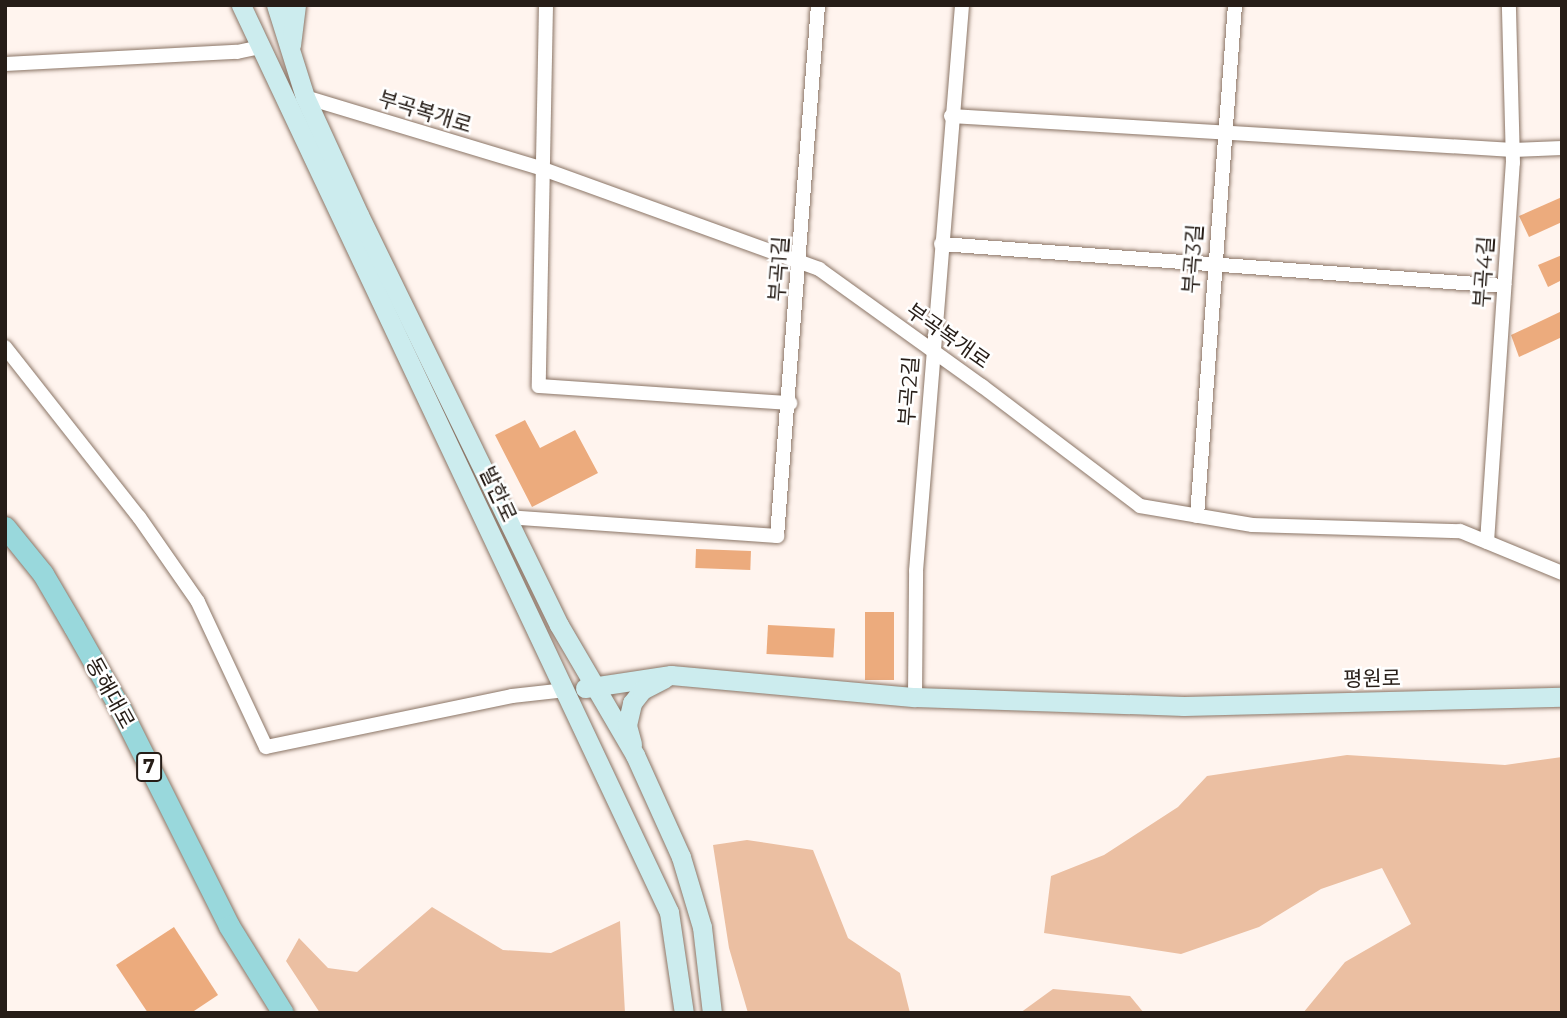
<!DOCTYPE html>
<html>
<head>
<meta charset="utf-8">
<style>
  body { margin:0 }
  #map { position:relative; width:1567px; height:1018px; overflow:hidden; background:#fff4ee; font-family:Montserrat,"Noto Sans KR",sans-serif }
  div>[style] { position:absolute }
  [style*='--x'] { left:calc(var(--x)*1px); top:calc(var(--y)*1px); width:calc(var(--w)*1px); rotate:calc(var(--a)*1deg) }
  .green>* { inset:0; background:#ebbfa2 }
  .building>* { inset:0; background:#ecab7d; transform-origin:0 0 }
  .roads { filter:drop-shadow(0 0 2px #8b7566) drop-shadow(0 0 2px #8b7566) }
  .street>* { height:14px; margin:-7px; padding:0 7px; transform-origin:7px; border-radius:7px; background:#fff }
  .secondary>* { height:19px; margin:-9.5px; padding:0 9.5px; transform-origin:9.5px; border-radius:9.5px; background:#ccecee }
  .primary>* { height:21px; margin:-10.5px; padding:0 10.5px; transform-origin:10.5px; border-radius:10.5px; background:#99d8dc }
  span { translate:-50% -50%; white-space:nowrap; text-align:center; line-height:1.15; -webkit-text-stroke:5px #fff; paint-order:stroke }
  .shield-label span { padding:2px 5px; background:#fff; border:2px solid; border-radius:5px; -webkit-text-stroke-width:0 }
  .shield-label { font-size:19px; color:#261d17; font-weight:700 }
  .street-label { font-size:21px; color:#261d17 }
  .frame { position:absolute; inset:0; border:7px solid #261d17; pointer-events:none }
</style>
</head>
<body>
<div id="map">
  <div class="green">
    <i style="clip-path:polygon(1347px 755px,1505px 765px,1562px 757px,1562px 1013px,1303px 1013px,1345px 962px,1411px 924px,1382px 868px,1321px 889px,1259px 927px,1181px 954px,1044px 933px,1051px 876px,1104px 855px,1178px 807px,1207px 776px)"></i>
    <i style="clip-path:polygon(747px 840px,813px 850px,848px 938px,900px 973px,910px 1013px,748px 1013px,729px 948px,713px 845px)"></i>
    <i style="clip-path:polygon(432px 907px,503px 950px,551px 953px,620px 921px,625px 1013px,320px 1013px,286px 961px,299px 938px,328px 968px,357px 972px)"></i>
    <i style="clip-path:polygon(1053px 989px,1130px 996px,1144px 1013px,1020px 1013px)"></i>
  </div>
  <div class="building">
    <i style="clip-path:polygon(1562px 197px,1562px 222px,1529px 237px,1519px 216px)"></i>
    <i style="clip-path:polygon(1562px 255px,1562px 280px,1548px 287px,1538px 265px)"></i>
    <i style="clip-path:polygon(1562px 311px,1562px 337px,1519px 357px,1511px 335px)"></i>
    <i style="clip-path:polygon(525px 420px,540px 448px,575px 430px,598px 473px,532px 507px,495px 435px)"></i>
    <i style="left:696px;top:549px;width:55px;height:19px;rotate:2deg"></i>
    <i style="left:865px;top:612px;width:29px;height:68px"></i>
    <i style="left:768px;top:625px;width:67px;height:29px;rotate:3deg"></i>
    <i style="clip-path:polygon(174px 927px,218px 995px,191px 1013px,148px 1013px,116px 965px)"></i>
  </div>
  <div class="roads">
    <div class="street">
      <i style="--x:546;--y:5;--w:381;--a:91.1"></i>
      <i style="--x:539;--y:386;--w:252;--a:3.9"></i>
      <i style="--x:5;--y:64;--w:232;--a:-3"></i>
      <i style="--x:237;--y:52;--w:24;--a:-12"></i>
      <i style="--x:305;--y:97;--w:249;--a:16.8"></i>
      <i style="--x:543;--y:169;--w:294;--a:19.9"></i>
      <i style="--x:819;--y:269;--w:201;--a:35.7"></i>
      <i style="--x:982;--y:386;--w:198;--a:37.2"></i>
      <i style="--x:1140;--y:506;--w:114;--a:9.6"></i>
      <i style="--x:1252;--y:525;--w:208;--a:1.7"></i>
      <i style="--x:1460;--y:531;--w:110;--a:22.4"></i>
      <i style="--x:951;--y:116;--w:563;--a:3.46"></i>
      <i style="--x:1513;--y:150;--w:49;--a:-2.3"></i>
      <i style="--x:941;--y:244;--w:565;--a:4.27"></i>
      <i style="--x:5;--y:347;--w:216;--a:51.8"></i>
      <i style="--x:139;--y:517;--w:103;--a:55.2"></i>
      <i style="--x:198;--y:602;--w:160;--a:64.9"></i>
      <i style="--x:266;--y:747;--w:251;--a:-11.7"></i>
      <i style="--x:512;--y:696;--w:54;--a:-6.3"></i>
      <i style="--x:1197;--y:516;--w:512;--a:-85.75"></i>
      <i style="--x:506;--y:517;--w:272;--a:4"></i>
      <i style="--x:777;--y:536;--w:533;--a:-85.58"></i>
      <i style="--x:1487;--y:542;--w:380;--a:-86.1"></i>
      <i style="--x:1513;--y:163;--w:158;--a:-91.5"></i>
      <i style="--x:915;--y:697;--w:126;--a:-89.5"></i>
      <i style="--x:916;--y:571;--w:568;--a:-85.35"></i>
    </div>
    <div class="secondary">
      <i style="--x:241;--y:5;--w:1003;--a:64.74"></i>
      <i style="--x:669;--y:912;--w:102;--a:81.6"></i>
      <i style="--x:276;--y:5;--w:96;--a:72.5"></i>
      <i style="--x:305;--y:97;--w:130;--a:65.4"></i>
      <i style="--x:359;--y:215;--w:456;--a:64"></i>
      <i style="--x:559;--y:625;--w:151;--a:59.7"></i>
      <i style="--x:635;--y:755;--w:112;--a:65.7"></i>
      <i style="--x:681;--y:857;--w:73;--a:73.3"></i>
      <i style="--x:702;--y:927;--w:87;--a:83.4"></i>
      <i style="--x:291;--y:45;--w:40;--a:-82.9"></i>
      <i style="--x:585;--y:688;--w:87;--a:-8.6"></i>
      <i style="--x:671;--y:675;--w:245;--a:5.2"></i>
      <i style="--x:915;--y:697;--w:269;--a:1.9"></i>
      <i style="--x:1184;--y:706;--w:378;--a:-1.4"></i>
      <i style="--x:632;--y:744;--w:20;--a:-105"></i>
      <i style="--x:627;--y:725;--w:23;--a:-77"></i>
      <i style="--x:632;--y:703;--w:16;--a:-52"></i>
      <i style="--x:642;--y:690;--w:25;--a:-27"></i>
    </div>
    <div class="primary">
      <i style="--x:5;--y:527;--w:60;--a:51"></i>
      <i style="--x:43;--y:574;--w:61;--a:59.7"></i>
      <i style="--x:74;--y:627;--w:98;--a:60.5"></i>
      <i style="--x:122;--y:712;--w:239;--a:63.4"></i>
      <i style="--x:229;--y:926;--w:102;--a:58.2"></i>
    </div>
  </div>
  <div class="shield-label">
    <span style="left:149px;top:767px">7</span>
  </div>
  <div class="street-label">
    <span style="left:425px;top:112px;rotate:17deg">부곡복개로</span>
    <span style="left:1193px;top:259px;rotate:-86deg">부곡3길</span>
    <span style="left:779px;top:269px;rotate:-86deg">부곡1길</span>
    <span style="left:1484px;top:272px;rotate:-86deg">부곡4길</span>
    <span style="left:948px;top:336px;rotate:35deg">부곡복개로</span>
    <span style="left:909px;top:391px;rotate:-86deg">부곡2길</span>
    <span style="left:498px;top:494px;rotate:65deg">발한로</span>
    <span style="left:1372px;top:679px;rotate:-1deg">평원로</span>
    <span style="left:110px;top:693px;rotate:61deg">동해대로</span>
  </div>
  <div class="frame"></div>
</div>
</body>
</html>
